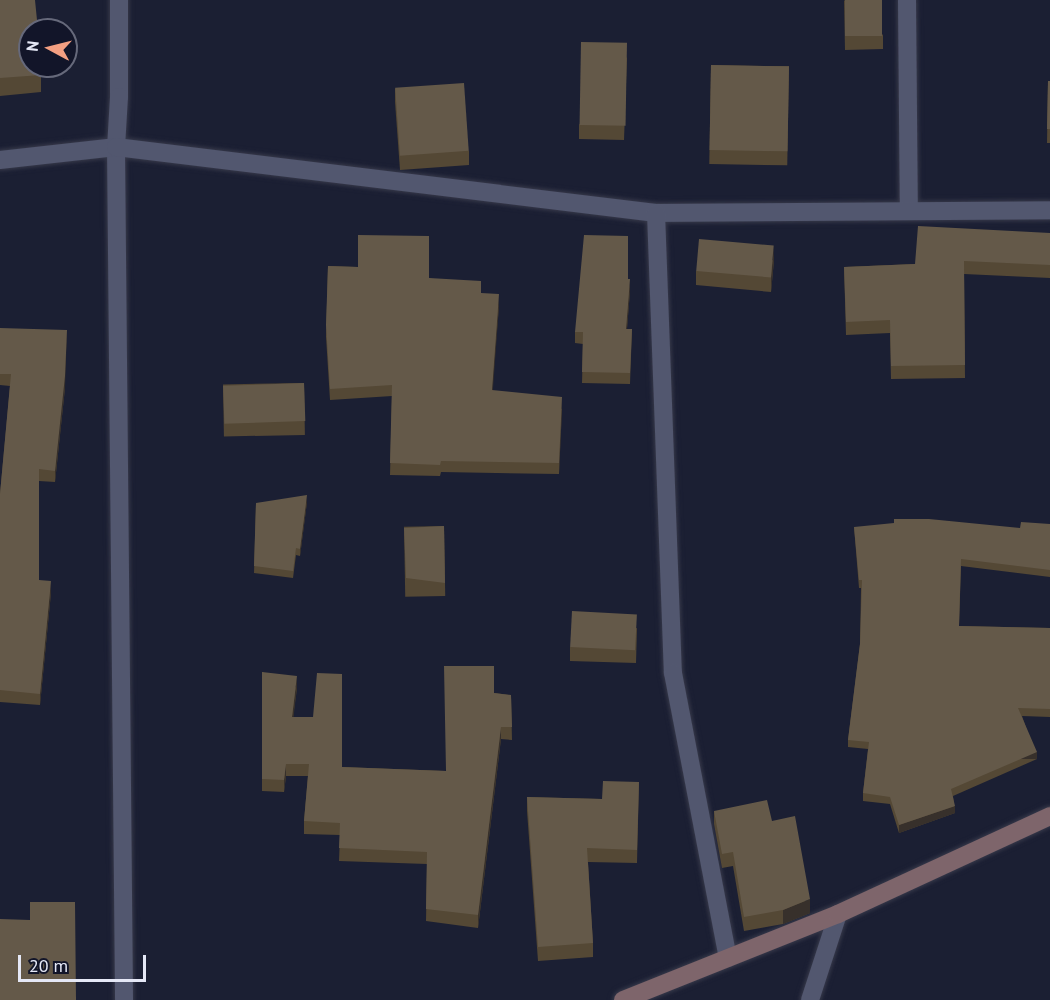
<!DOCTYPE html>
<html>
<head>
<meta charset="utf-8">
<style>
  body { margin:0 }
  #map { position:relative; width:1050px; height:1000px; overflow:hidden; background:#1b1f33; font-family:"PT Sans",sans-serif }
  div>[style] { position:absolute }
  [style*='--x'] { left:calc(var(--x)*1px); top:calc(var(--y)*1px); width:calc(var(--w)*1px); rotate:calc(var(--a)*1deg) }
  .roads { filter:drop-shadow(0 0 2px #37394a) drop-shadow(0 0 2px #37394a) }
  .street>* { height:18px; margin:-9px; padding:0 9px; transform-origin:9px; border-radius:9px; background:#52576f }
  .secondary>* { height:18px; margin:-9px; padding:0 9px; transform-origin:9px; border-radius:9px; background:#7e656b }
  .wall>* { inset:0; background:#544835; transform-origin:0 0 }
  .shaded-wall>* { inset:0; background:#37302b; transform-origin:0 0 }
  .building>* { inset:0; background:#645949; transform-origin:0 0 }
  span { translate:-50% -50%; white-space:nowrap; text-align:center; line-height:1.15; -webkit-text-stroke:4.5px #121529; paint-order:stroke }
  .north { position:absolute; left:18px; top:18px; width:60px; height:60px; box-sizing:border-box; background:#121529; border:2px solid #66697b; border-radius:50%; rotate:277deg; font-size:16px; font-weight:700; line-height:24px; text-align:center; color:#e5e8f6 }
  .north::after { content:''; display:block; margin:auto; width:21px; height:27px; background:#f39f82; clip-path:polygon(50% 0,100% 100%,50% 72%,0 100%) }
  .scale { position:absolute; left:18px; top:955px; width:128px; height:27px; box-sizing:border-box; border:3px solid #e5e8f6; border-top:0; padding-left:8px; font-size:18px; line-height:21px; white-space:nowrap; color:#e5e8f6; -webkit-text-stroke:4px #121529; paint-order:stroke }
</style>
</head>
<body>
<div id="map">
  <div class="roads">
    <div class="street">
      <i style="--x:119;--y:0;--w:97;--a:90"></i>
      <i style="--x:119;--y:97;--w:50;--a:93.4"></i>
      <i style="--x:116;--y:147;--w:853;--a:89.46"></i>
      <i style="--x:907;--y:0;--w:211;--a:89.5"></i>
      <i style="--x:0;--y:160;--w:117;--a:-6.4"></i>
      <i style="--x:116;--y:147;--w:544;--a:6.97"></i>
      <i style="--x:656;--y:213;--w:394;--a:-0.4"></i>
      <i style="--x:656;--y:213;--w:460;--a:87.9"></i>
      <i style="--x:673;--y:673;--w:290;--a:79.1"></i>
      <i style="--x:810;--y:1000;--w:90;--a:-72"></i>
    </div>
    <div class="secondary">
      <i style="--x:623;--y:1000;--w:232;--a:-21.8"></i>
      <i style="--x:838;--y:914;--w:234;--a:-24.8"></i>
    </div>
  </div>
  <div class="wall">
    <i style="clip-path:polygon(0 0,41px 75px,41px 92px,0 96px)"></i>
    <i style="clip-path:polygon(844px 0,883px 35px,883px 49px,845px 50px)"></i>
    <i style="clip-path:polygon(627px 57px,624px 140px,579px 139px,579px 125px)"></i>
    <i style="left:711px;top:65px;width:78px;height:99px;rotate:1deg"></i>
    <i style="clip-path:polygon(1048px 81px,1050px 81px,1050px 143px,1047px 143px)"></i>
    <i style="clip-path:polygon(395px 88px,469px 151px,469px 165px,400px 170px,395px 102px)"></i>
    <i style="clip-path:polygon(1050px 233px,1050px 278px,964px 274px,965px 378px,891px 379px,890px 333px,846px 335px,844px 267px,915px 264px)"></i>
    <i style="clip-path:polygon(774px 260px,771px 292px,696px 285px,696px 271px)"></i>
    <i style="clip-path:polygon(328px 266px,358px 267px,429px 278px,481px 293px,499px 306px,492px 391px,562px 409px,559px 474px,441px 472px,440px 476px,390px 475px,392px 396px,330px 400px,326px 337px)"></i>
    <i style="clip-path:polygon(628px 279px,630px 291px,627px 329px,632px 329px,630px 384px,582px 383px,583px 344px,575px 343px,575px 332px)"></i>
    <i style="clip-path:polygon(0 328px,65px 388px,55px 482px,39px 481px,39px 580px,51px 593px,40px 705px,0 702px,0 494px,10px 386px,0 385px)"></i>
    <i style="left:304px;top:383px;width:52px;height:81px;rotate:89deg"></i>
    <i style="clip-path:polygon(307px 502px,300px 556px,296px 555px,293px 578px,254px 573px,256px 503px)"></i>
    <i style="clip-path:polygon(1050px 524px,1050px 577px,961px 566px,959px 626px,1050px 628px,1050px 717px,1022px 716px,1037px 759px,953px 796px,955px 813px,899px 833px,890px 804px,863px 801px,863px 793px,868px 749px,848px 747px,848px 740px,860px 644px,861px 588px,859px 588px,854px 527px,1020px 528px)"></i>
    <i style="left:444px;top:526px;width:70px;height:40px;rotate:89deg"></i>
    <i style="clip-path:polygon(637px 628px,636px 663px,570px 661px,570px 647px)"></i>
    <i style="clip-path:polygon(262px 672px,297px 688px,293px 717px,342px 767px,446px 771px,494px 693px,511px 695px,512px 740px,501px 739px,478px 928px,426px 921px,427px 864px,339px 861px,340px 835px,304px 834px,304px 821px,308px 776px,286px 776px,284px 792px,262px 791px)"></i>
    <i style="clip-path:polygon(639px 782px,637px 863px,588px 862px,593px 943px,593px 957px,538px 961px,527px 811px,527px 797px,602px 799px)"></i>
    <i style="clip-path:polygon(714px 811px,772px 821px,810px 913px,783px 924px,744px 931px,733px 866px,722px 868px,714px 824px)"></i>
  </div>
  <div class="shaded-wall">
    <i style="clip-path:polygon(774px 246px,774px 260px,771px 292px,771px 278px)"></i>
    <i style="clip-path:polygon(630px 279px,630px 291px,626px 340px,626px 329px)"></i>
    <i style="clip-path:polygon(499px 294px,499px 306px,492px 402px,492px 390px)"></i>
    <i style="clip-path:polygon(67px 330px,65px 388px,55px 482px,55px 471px)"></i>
    <i style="clip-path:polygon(562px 397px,562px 409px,559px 474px,559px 463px)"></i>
    <i style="clip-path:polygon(307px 495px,307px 502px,300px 556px,300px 549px)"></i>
    <i style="clip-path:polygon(51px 581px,51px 593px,40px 705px,40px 694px)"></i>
    <i style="clip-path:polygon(297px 676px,297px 688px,292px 730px,292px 717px)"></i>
    <i style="clip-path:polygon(501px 727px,501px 739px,478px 928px,478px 915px)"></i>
    <i style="left:1037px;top:752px;width:7px;height:94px;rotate:90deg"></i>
    <i style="clip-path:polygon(286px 764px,286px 776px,284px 792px,284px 780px)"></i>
    <i style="clip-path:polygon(955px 806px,955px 813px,899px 833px,899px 825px)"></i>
    <i style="clip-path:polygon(810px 899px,810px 913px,783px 924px,783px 910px)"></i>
  </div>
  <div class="building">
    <i style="clip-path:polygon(0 0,35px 0,38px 30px,30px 30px,30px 66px,41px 66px,41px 75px,0 78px)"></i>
    <i style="left:845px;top:0;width:37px;height:36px"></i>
    <i style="left:581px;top:42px;width:46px;height:83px;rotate:1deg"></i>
    <i style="left:711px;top:65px;width:78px;height:85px;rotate:1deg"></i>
    <i style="clip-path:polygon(1048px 81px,1050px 81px,1050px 129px,1047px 129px)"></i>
    <i style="left:464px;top:83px;width:68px;height:69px;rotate:86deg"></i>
    <i style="clip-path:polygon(918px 226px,1050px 233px,1050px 265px,964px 261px,965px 365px,891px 366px,890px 320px,846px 322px,844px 267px,915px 264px)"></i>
    <i style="clip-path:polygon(358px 235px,429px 236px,429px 278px,481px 281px,481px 293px,499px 294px,492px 390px,562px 397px,559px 463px,441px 461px,440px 465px,390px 463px,392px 385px,330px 389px,326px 325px,328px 266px,358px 267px)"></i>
    <i style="clip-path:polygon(584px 235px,628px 236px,628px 279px,630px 279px,626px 329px,632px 329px,630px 373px,582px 372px,583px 332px,575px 332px)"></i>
    <i style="left:699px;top:239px;width:75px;height:32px;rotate:5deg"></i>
    <i style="clip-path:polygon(0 328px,67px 330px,65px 376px,55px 471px,39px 469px,39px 580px,51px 581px,40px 694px,0 690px,0 494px,11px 374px,0 374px)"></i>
    <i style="left:304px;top:383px;width:38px;height:81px;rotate:88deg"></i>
    <i style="clip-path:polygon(307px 495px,300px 549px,296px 548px,293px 571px,254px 566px,256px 503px)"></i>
    <i style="clip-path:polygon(894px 519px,929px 519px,1020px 528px,1021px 522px,1050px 524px,1050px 570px,961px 559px,959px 626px,1050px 628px,1050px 709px,1018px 708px,1037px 752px,951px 789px,955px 806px,899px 825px,890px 797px,863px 793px,869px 742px,848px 740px,860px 644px,862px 580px,859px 580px,854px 527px,894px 523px)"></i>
    <i style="clip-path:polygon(444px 526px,445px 583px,406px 578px,404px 528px)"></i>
    <i style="left:572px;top:611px;width:65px;height:36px;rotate:3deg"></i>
    <i style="clip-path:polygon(444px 666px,494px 666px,494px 693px,511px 695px,512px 727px,501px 727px,478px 915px,426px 909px,427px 852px,339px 848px,340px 823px,304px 821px,309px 764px,286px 764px,284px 780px,262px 779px,262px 672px,297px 676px,292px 717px,313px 717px,317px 673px,342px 674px,342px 767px,446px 771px)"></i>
    <i style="clip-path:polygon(603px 781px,639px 782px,637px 850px,587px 848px,593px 943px,538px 947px,527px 797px,602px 799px)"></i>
    <i style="clip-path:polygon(767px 800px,772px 821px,795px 816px,810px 899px,783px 910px,744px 917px,733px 852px,722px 854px,714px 811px)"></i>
    <i style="clip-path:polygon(30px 902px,75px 902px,76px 1000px,0 1000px,0 919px,30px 920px)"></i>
  </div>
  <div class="north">N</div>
  <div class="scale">20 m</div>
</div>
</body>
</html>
